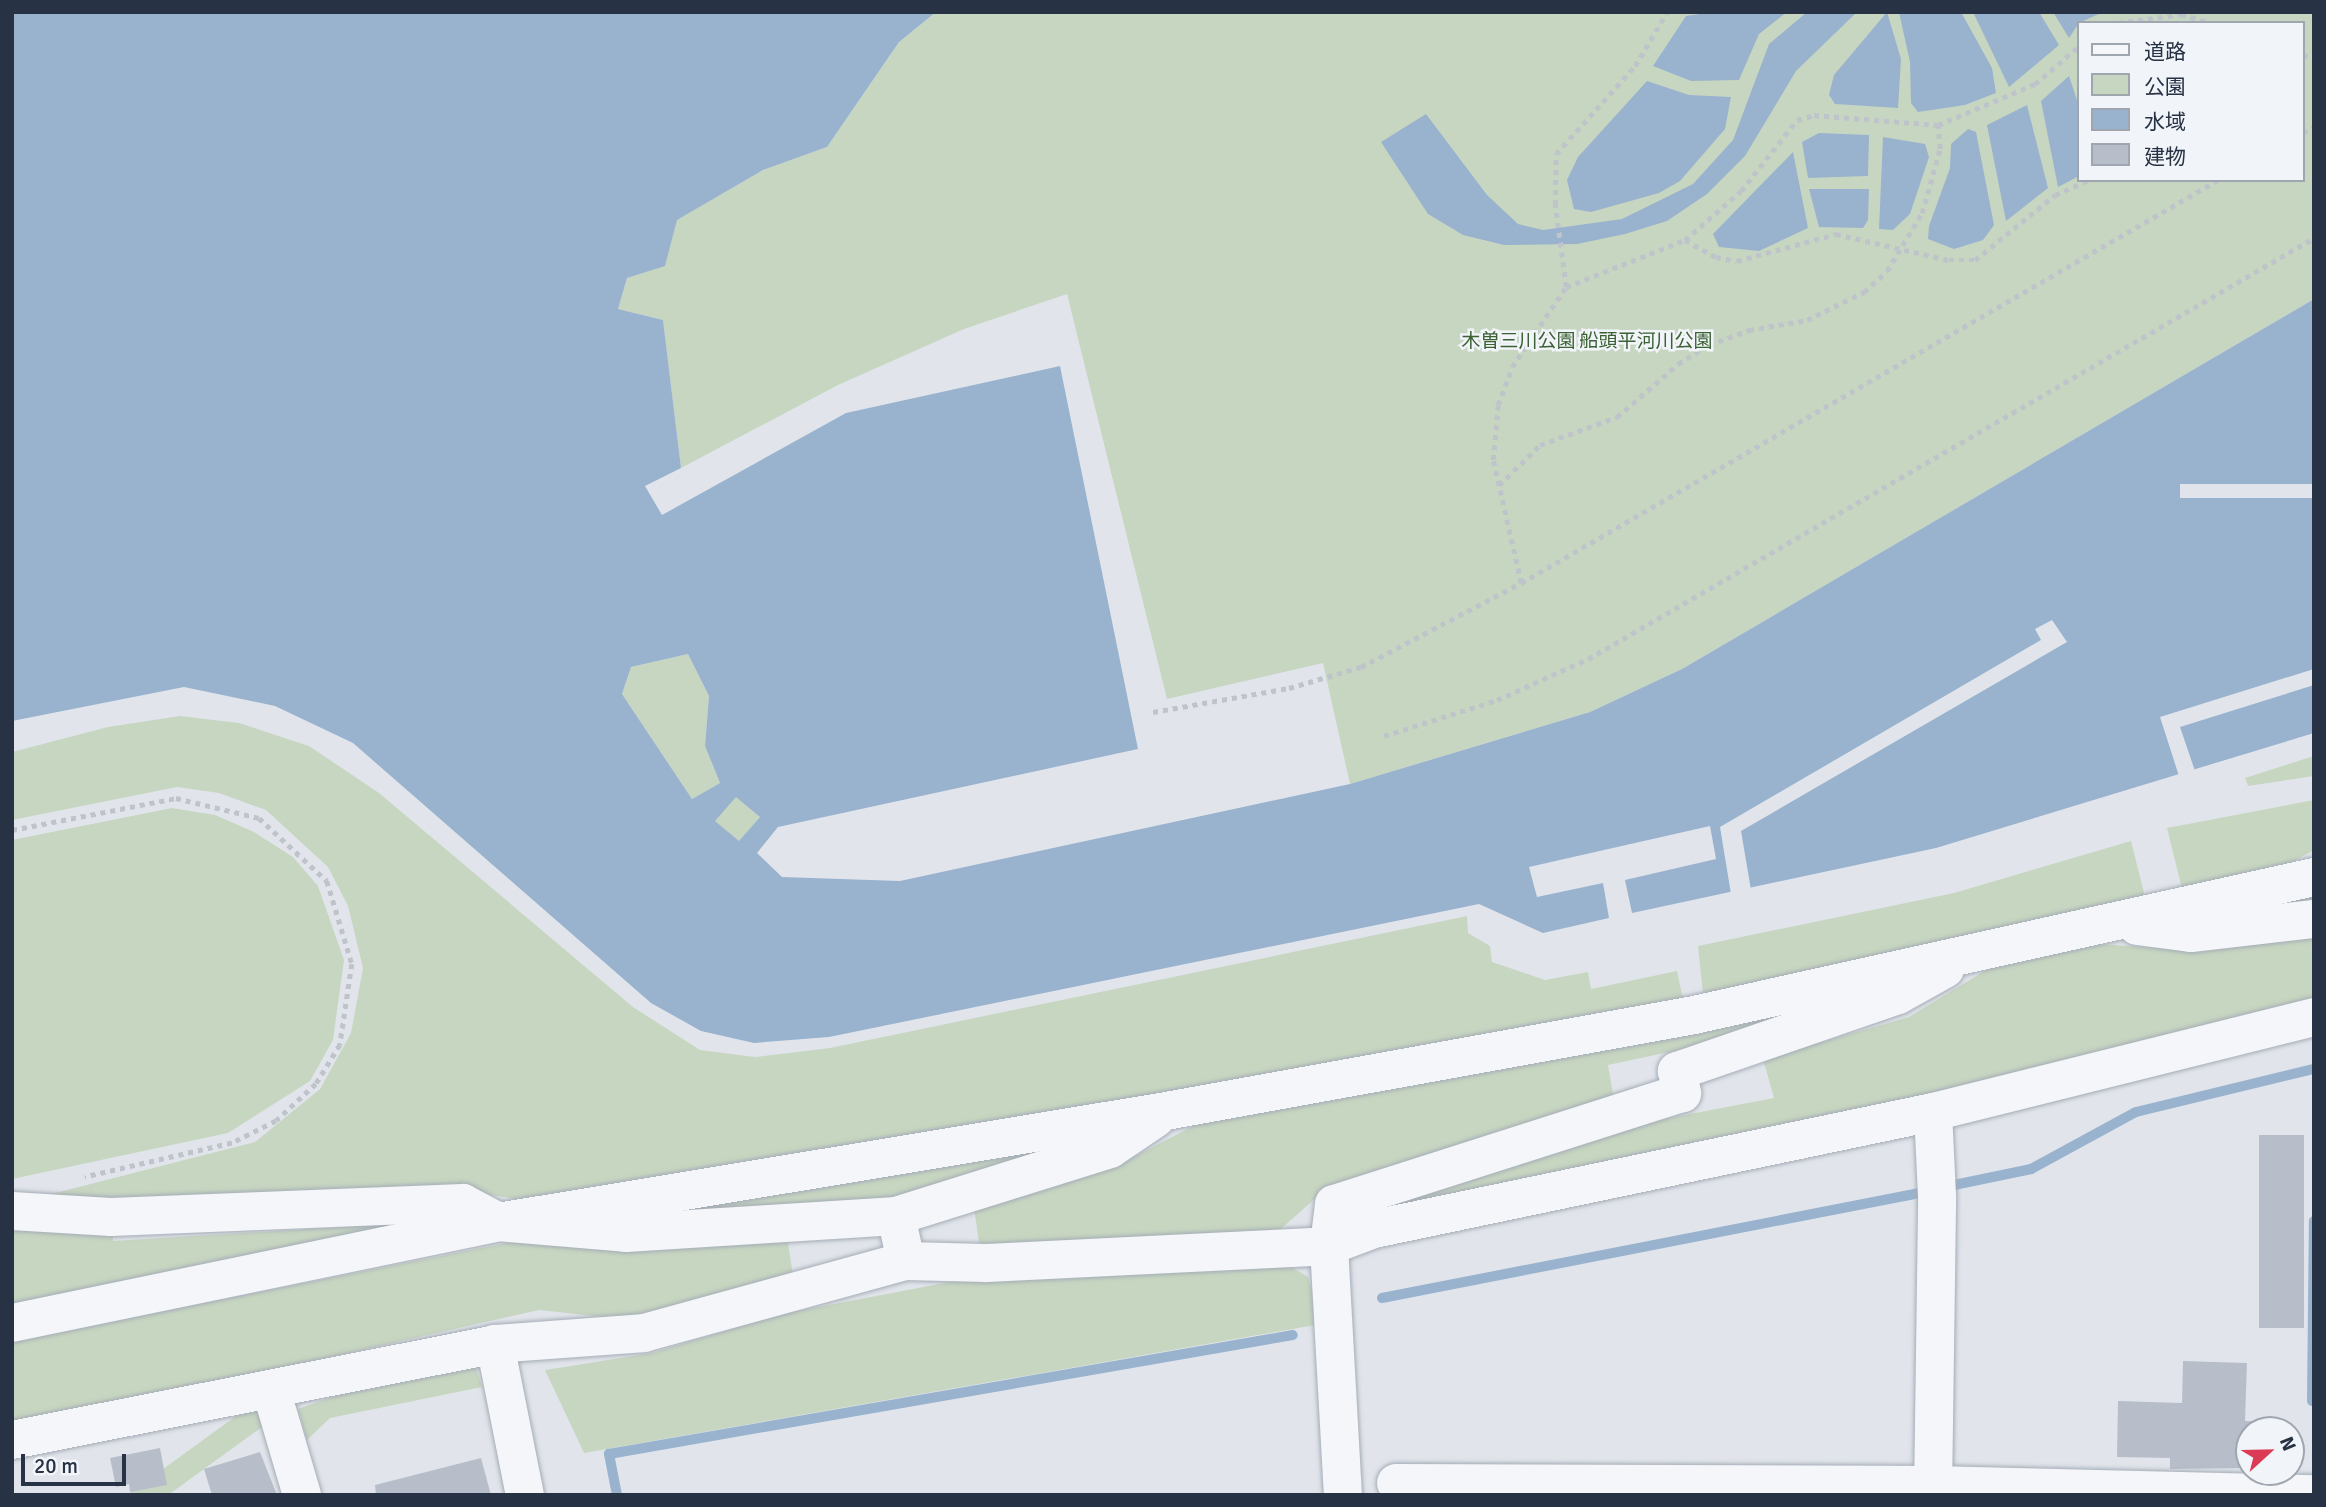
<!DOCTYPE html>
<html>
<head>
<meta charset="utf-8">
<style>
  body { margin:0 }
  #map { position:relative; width:2326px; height:1507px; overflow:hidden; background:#e1e5eb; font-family:Signika,"Noto Sans JP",sans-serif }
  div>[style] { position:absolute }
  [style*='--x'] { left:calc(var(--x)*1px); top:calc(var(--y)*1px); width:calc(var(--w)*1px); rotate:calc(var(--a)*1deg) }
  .green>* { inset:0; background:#c7d6c1; transform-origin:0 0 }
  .water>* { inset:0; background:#99b3ce }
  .pier>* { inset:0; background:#e1e5eb; transform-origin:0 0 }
  .stream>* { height:10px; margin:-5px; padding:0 5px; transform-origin:5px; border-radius:5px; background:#99b3ce }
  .building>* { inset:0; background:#b8bec9; transform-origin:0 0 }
  .path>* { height:4.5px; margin-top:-2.25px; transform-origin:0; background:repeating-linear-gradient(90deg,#bfc3ca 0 5px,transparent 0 10px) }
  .roads { filter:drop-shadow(0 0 2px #a5acb6) drop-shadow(0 0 2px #a5acb6) }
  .minor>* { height:38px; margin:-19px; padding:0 19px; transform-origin:19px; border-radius:19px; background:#f4f6f9 }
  span { translate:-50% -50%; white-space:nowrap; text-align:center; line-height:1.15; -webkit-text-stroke:5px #f1f4f8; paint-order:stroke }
  .park-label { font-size:19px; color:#3c6233 }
  .frame { position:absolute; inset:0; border:14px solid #273245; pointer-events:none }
  .legend { position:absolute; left:2077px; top:21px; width:228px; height:161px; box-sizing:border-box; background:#f1f4f8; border:2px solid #a0a6b0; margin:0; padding:9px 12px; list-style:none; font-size:21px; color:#273245 }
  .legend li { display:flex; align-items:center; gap:14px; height:35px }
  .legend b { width:35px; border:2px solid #a0a6b0 }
  .north { position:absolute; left:2235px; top:1416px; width:70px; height:70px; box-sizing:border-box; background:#f1f4f8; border:2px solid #a0a6b0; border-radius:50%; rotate:68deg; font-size:19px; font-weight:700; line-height:28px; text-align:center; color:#273245 }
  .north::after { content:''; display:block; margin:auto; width:24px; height:32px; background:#db3b54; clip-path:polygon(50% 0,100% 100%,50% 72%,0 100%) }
  .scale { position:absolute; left:21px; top:1454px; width:105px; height:32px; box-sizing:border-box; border:4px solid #273245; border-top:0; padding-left:9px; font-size:21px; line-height:24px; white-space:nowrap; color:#273245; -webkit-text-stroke:5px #f1f4f8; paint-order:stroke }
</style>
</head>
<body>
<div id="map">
  <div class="green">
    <i style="clip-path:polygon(evenodd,936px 12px,2314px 12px,2314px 299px,1682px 669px,1590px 712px,1350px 784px,1323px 663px,1167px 699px,1067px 294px,964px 329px,838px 385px,681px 468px,663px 320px,618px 309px,627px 278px,665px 265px,676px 220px,763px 170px,827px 147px,899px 42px,936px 12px,2079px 23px,2303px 23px,2303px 180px,2079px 180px,2079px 23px)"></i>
    <i style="clip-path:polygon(688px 654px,709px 696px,705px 746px,720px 783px,692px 799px,622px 694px,631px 667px)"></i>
    <i style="clip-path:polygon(180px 716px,239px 723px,309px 746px,379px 793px,633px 1007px,700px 1050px,755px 1057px,830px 1048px,1467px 916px,1468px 933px,1490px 946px,1492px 962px,1545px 980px,1588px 972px,1591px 989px,1677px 971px,1683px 999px,1217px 1086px,535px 1202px,460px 1190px,24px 1201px,255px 1142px,320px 1089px,351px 1033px,363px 968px,348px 906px,328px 867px,266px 810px,219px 793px,177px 787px,12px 820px,12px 752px,108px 727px)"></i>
    <i style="clip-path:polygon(2314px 756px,2314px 776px,2248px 786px,2245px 778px)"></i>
    <i style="left:736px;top:796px;width:32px;height:33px;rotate:41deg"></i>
    <i style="clip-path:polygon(2314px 800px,2314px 850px,2266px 876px,2183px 893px,2167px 828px)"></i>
    <i style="clip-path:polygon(172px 808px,215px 815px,254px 832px,293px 857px,318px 886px,344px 960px,333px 1040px,310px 1081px,228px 1133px,12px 1179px,12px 840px)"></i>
    <i style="clip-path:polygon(2131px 841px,2146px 901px,1703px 994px,1698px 946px,1954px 893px)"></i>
    <i style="clip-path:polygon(2314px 933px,2314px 1001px,2133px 1053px,1343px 1223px,1606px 1130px,1774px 1098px,1763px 1059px,1909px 1017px,1996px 964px,2099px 944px,2183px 950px)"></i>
    <i style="clip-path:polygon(1874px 991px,1773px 1030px,1608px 1065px,1615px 1106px,1318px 1196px,1274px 1235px,980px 1249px,974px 1208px,1118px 1165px,1203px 1121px)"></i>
    <i style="clip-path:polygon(1088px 1141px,1006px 1174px,883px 1199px,625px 1218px)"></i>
    <i style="clip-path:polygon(12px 1222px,113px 1230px,113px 1241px,425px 1222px,12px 1306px)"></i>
    <i style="clip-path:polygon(787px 1236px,794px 1282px,648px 1322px,539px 1310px,12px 1429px,12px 1341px,527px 1239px)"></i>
    <i style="clip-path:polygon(1286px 1264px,1308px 1277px,1321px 1324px,584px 1453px,545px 1370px,652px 1353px,782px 1314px,986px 1275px)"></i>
    <i style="clip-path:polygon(475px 1365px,482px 1387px,330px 1418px,307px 1440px,298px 1409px,340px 1394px)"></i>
    <i style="left:254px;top:1403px;width:24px;height:246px;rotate:54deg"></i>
  </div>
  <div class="water">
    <i style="clip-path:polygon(evenodd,12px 12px,936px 12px,899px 42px,827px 147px,763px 170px,677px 220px,665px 266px,627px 278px,618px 309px,663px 320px,681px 468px,645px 486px,662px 515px,846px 413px,1060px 366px,1138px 749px,778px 827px,757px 853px,782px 877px,900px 881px,1350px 784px,1590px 712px,1682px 669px,2314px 299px,2314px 733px,1936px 848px,1632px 913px,1625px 880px,1716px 859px,1710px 826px,1529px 867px,1537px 897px,1603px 883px,1609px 918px,1543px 933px,1479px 904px,829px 1037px,754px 1043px,701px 1031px,651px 1003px,353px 743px,275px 706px,184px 687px,12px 721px,12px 12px,688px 654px,709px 696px,705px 746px,720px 783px,692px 799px,622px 694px,631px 667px,688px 654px,12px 12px,736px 797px,760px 817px,739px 841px,715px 821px,736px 797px)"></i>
    <i style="clip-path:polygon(1714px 12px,1787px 12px,1759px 34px,1739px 80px,1691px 81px,1653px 66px,1686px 16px)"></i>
    <i style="clip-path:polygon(1807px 12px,1857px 12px,1796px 71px,1745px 156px,1707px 194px,1667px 221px,1625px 234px,1577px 244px,1504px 245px,1463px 235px,1428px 214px,1381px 142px,1426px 114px,1487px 195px,1518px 224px,1543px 230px,1622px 219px,1693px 184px,1733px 140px,1769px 44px)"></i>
    <i style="clip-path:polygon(1887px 12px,1901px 59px,1898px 108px,1835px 104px,1829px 95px,1834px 75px)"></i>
    <i style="clip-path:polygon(1899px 12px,1961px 12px,1992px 68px,1996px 93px,1965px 105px,1918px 112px,1911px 103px,1910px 62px)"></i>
    <i style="clip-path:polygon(1973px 12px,2039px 12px,2059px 45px,2009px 87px)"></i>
    <i style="clip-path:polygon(2053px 12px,2103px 12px,2079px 23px,2069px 38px)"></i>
    <i style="clip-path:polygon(2069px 76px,2079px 106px,2079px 176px,2058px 187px,2041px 101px)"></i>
    <i style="clip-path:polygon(1647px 81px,1689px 95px,1731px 97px,1725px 129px,1680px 181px,1659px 193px,1591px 212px,1574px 209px,1567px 180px,1578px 157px)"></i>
    <i style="clip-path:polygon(2027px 105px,2048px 188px,2006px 221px,1987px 125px)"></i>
    <i style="clip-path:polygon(1968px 129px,1976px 132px,1994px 225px,1983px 240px,1954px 249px,1928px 239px,1929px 226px,1950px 168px,1951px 144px)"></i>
    <i style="clip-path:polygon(1819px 133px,1869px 135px,1868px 176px,1808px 178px,1802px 142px)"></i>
    <i style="clip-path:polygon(1883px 137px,1925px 144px,1929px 157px,1910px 214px,1893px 230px,1879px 229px)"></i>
    <i style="clip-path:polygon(1793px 152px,1808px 228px,1759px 251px,1719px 247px,1713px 234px)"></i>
    <i style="clip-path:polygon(1809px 189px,1869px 189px,1868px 220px,1863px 228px,1819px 227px)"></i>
  </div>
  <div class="pier">
    <i style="left:2314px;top:484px;width:14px;height:134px;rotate:90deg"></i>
    <i style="clip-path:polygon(2052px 620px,2067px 642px,1741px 831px,1751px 890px,1731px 894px,1720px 827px,2041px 640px,2035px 629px)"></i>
    <i style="clip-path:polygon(2314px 669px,2314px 685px,2180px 727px,2195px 771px,2179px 776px,2160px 717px)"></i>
  </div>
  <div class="stream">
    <i style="--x:1954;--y:1185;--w:79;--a:-11.7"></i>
    <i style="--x:2031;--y:1169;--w:119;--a:-28.5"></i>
    <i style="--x:2136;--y:1112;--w:183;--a:-13.6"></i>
    <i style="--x:1382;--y:1298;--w:553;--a:-11.05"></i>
    <i style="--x:2312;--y:1401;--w:180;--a:-89.4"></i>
    <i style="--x:617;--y:1495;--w:42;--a:-101"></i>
    <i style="--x:609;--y:1454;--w:694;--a:-9.87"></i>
  </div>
  <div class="building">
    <i style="left:2259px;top:1135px;width:45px;height:193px"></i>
    <i style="clip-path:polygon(2183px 1361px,2247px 1363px,2245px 1421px,2292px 1423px,2291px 1470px,2291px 1430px,2249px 1430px,2249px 1468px,2170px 1469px,2170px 1458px,2117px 1457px,2118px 1401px,2182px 1403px)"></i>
    <i style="clip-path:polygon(160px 1448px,167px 1485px,130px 1492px,129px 1484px,116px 1487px,110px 1458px)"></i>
    <i style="clip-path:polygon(260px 1452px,277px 1495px,212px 1495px,204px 1469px)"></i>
    <i style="clip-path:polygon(481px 1458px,491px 1495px,376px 1495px,375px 1485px)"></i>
  </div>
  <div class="path">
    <i style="--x:2118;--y:23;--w:64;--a:-8.1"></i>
    <i style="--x:2181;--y:14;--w:30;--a:17"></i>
    <i style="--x:2303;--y:55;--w:11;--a:15"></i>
    <i style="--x:2303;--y:133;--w:13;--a:-29"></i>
    <i style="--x:1685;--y:240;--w:35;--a:29"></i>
    <i style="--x:1716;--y:257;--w:21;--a:11"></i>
    <i style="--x:1737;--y:261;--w:103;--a:-15.3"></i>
    <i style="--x:1836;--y:234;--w:116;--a:13"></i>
    <i style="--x:1949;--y:260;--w:26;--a:0"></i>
    <i style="--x:1975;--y:260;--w:103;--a:-39.1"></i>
    <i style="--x:2055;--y:195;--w:37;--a:-24"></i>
    <i style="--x:1566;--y:287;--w:128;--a:-21.6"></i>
    <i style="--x:1685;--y:240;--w:74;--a:-41.2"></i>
    <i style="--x:1741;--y:191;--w:90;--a:-51.7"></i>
    <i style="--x:1797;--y:120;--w:18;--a:-16"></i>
    <i style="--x:1814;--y:115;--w:124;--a:4.6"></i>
    <i style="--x:1938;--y:125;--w:105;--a:-22.9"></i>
    <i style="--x:2035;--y:84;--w:58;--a:-40.8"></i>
    <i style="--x:1499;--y:485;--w:57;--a:-44.3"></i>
    <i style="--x:1540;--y:445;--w:82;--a:-20"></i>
    <i style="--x:1617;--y:417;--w:81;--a:-41"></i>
    <i style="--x:1678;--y:364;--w:36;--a:-32"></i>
    <i style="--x:1709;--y:345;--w:43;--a:-20.6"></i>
    <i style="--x:1749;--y:330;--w:59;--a:-9.8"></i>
    <i style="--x:1807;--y:320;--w:64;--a:-26.2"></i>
    <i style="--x:1864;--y:292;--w:31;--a:-42"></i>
    <i style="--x:1887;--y:271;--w:68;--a:-58.9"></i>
    <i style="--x:1922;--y:213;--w:66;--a:-74.3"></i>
    <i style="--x:1940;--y:149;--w:24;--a:-95"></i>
    <i style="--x:1521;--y:583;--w:805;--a:-30.04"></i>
    <i style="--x:1153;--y:712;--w:138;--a:-10"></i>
    <i style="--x:1289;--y:688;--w:75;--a:-16.3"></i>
    <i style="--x:1361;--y:667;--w:181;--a:-27.7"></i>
    <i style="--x:1521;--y:583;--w:126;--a:-102.8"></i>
    <i style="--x:1493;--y:460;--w:55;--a:-84.8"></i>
    <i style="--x:1498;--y:405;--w:40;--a:-69.8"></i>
    <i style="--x:1512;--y:367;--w:97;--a:-56"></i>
    <i style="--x:1566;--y:287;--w:83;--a:-97.6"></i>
    <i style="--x:1555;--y:205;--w:51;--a:-88.9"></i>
    <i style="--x:1556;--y:154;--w:118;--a:-48.1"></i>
    <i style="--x:1635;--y:66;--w:63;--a:-59.3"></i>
    <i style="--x:1384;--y:736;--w:119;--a:-17.7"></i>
    <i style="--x:1497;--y:700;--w:100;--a:-24.3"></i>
    <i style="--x:1588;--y:659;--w:839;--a:-30.11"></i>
    <i style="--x:12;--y:830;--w:167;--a:-11"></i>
    <i style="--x:176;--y:798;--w:85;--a:13.5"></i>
    <i style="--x:259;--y:818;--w:93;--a:42.8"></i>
    <i style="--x:327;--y:881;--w:87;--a:73.2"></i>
    <i style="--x:352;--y:964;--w:82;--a:98.4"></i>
    <i style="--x:340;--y:1045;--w:46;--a:121.6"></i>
    <i style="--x:316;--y:1084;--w:54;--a:137.2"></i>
    <i style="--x:276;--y:1121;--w:49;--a:153.4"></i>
    <i style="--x:232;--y:1143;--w:151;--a:167"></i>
  </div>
  <div class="roads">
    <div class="minor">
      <i style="--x:2137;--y:926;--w:54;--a:7.4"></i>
      <i style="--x:2191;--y:933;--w:124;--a:-6.5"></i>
      <i style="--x:1945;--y:969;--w:54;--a:151"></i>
      <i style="--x:1898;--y:995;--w:234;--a:161"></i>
      <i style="--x:1677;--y:1071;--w:23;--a:77"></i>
      <i style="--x:1682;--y:1093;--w:365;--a:162.3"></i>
      <i style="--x:1334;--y:1204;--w:42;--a:96.8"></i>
      <i style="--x:1329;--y:1246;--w:48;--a:-20.7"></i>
      <i style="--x:1374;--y:1229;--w:571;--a:-11.82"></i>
      <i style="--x:1933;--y:1112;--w:393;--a:-14"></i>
      <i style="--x:1156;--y:1118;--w:55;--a:146"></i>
      <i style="--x:1110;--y:1149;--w:224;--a:162.6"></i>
      <i style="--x:896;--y:1216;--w:46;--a:77.5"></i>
      <i style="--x:906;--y:1261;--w:80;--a:1.4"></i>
      <i style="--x:986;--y:1263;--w:343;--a:-2.8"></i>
      <i style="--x:1329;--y:1246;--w:249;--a:86.8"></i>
      <i style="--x:12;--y:1211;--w:99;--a:3.5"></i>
      <i style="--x:111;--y:1217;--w:352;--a:-2.3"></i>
      <i style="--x:463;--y:1203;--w:40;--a:28"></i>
      <i style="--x:498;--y:1222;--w:128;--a:4.9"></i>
      <i style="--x:626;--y:1233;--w:271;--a:-3.6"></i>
      <i style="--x:12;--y:1323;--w:496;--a:-11.7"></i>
      <i style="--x:498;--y:1222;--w:677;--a:-9.43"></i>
      <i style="--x:1166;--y:1111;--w:537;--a:-10.3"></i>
      <i style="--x:1694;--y:1015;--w:635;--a:-12.55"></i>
      <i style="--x:495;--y:1344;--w:154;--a:78.8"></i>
      <i style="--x:272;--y:1393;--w:106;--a:73.6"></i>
      <i style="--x:12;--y:1440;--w:492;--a:-11.2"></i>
      <i style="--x:495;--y:1344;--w:149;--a:-4.2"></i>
      <i style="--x:644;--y:1333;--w:272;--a:-15.4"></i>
      <i style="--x:1396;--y:1483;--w:537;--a:0.21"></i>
      <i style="--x:1933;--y:1485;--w:381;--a:1.4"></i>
      <i style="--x:1933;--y:1495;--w:299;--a:-89.2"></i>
      <i style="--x:1937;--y:1196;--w:84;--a:-92.7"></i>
    </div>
  </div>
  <div class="park-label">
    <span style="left:1587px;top:342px">木曽三川公園 船頭平河川公園</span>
  </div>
  <div class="frame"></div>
  <ul class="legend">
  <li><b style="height:9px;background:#f4f6f9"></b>道路</li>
  <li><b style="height:19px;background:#c7d6c1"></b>公園</li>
  <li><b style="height:19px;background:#99b3ce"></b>水域</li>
  <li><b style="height:19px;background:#b8bec9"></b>建物</li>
  </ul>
  <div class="north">N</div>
  <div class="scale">20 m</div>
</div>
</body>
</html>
